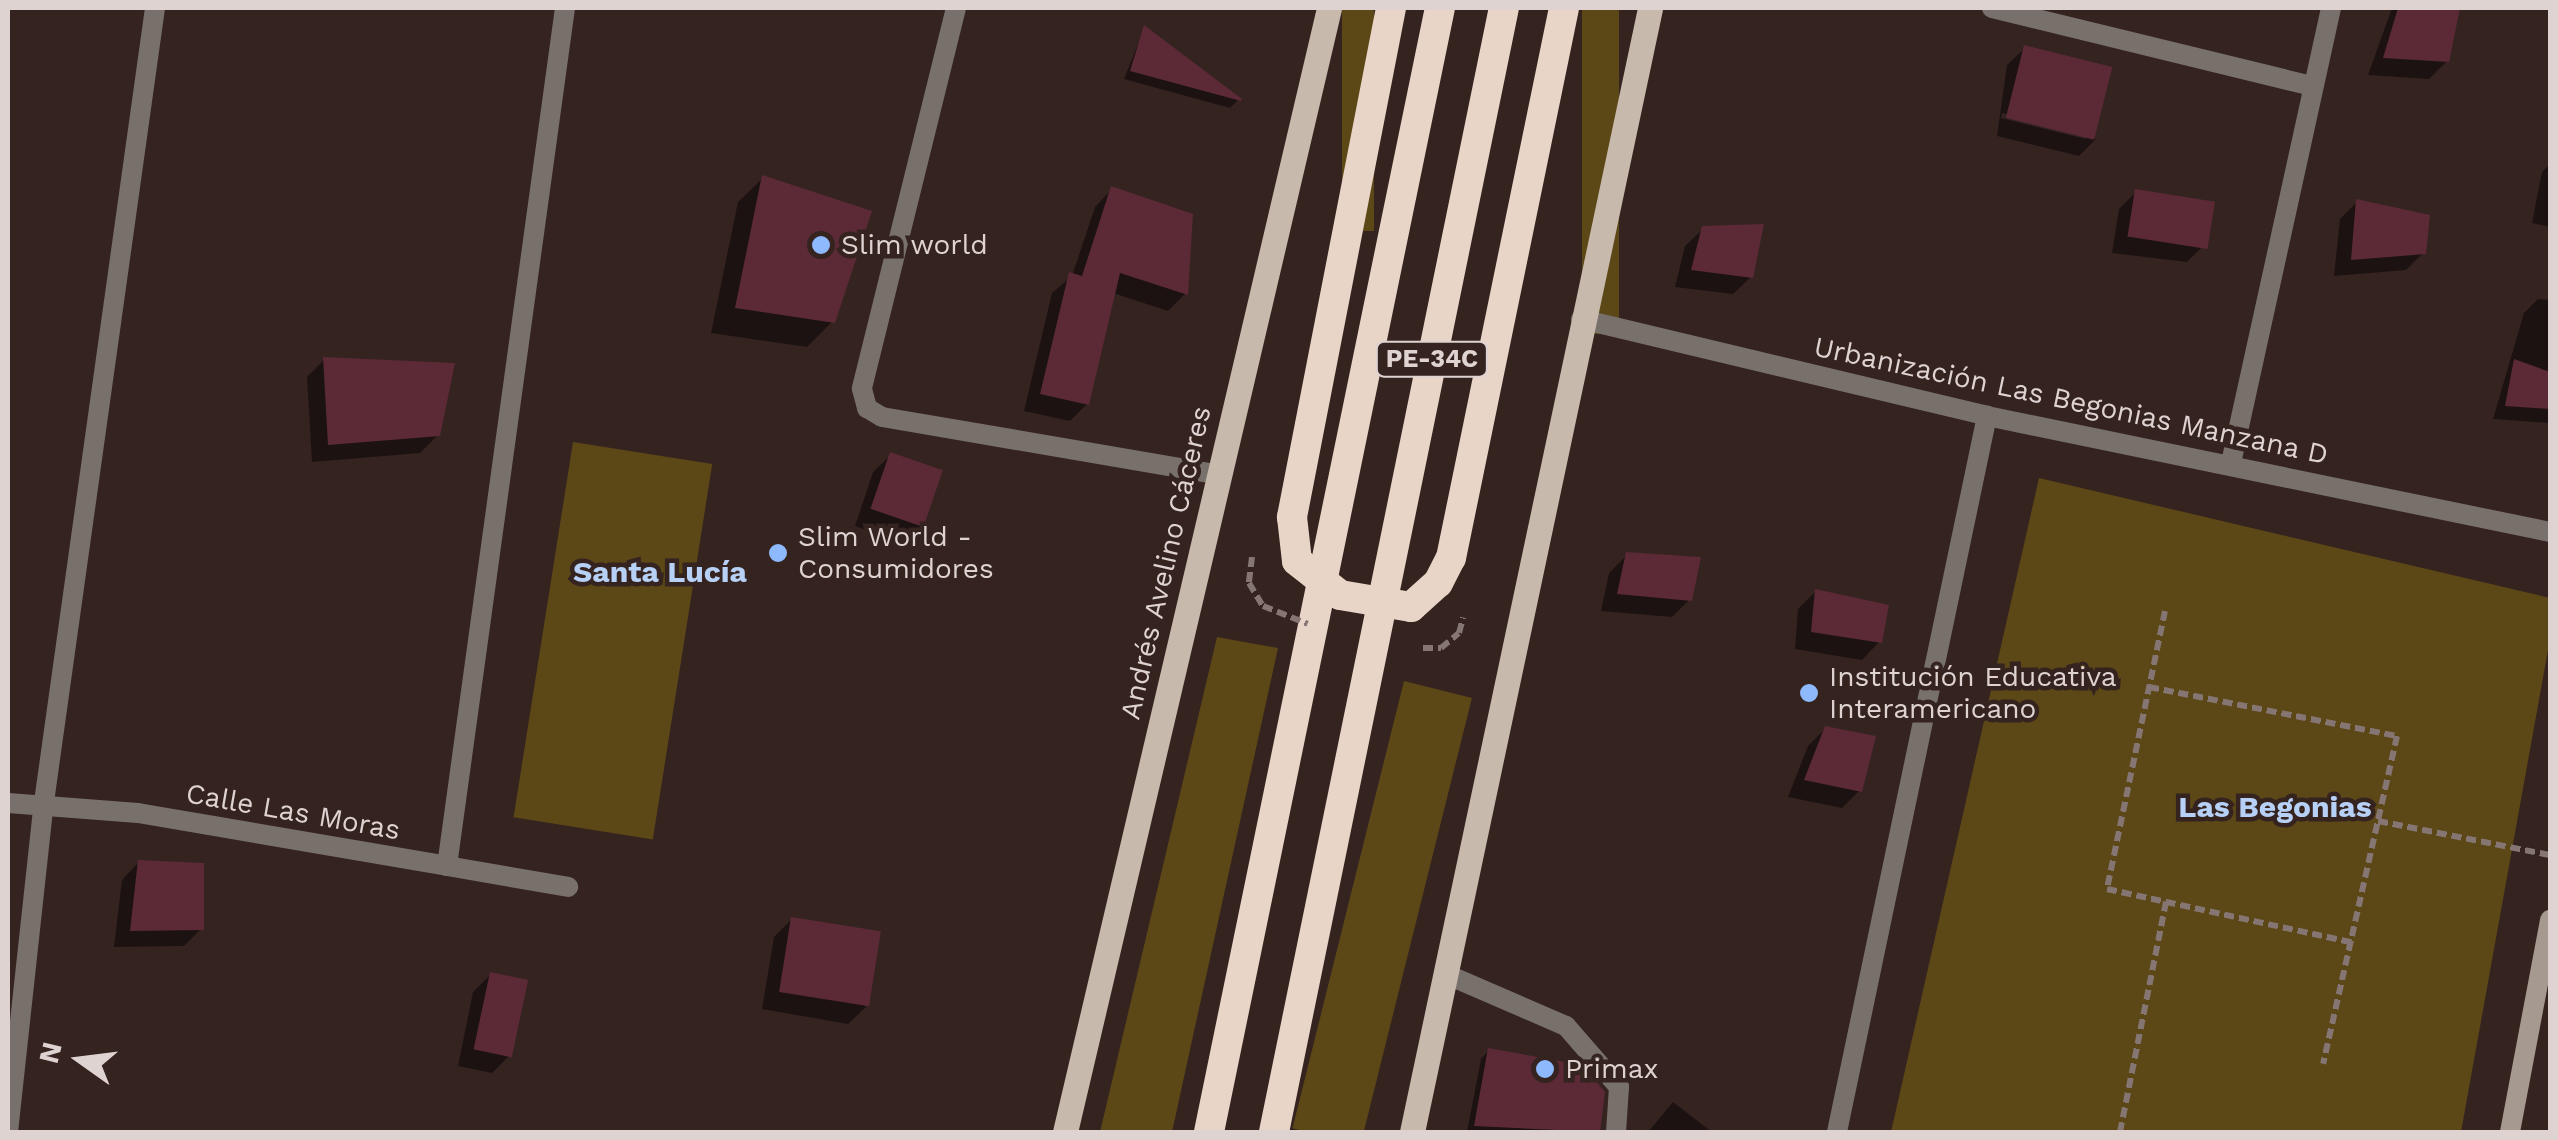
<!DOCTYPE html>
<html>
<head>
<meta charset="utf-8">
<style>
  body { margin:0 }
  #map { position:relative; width:2558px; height:1140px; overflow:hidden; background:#352320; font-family:"Work Sans",sans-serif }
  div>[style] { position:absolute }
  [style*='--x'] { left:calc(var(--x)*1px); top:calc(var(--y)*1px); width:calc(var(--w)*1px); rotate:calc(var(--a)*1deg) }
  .green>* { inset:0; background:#5c4717; transform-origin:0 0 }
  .shadow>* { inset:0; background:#0007 }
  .building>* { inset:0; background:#5b2a36; transform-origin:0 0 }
  .path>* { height:6px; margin-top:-3px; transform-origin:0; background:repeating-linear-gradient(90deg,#857673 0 10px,transparent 0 15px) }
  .lane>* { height:20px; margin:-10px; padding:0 10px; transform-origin:10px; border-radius:10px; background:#78706b }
  .street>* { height:20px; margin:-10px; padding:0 10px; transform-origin:10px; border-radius:10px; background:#78706b }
  .secondary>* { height:20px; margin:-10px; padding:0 10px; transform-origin:10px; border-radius:10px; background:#a59990 }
  .primary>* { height:25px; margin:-12.5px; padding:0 12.5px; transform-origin:12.5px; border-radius:12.5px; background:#c8b9ad }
  .highway>* { height:30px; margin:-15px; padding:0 15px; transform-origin:15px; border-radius:15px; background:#e8d5c7 }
  .path-bridge>* { height:6px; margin-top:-3px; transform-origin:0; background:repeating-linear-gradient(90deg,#857673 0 10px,transparent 0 15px) }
  .highway-bridge>* { height:30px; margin:-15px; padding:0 15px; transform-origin:15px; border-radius:15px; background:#e8d5c7 }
  .dots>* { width:28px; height:28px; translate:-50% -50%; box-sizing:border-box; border:5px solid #352320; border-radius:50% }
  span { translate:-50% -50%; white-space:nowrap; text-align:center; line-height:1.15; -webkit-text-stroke:9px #352320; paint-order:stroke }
  .shield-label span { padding:2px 8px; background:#352320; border:2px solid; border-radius:8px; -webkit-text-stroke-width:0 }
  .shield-label { font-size:25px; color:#dfd3d1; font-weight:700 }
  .poi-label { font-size:28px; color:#dfd3d1 }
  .left { translate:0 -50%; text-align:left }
  .street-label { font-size:28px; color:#dfd3d1 }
  .neighbourhood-label { font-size:30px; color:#b7d0f6; font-weight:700 }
  .frame { position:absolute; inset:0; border:10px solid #dfd3d1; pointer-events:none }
  .north { position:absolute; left:30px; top:1010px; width:100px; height:100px; -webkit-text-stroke:8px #352320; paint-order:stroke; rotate:284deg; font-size:28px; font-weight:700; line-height:40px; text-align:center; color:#dfd3d1 }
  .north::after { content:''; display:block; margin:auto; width:35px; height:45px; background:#dfd3d1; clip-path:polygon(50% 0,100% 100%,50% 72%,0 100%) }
</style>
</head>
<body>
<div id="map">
  <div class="green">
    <i style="left:1342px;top:8px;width:32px;height:223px"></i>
    <i style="left:1582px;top:8px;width:37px;height:326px"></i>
    <i style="left:573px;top:442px;width:141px;height:380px;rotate:9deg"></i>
    <i style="clip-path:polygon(2039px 478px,2550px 598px,2550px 639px,2461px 1132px,1891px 1132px)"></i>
    <i style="clip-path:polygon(1217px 637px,1278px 648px,1172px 1132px,1100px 1132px)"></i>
    <i style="left:1404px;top:681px;width:70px;height:461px;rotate:14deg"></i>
  </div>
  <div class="shadow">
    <i style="clip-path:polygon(2392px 8px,2457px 8px,2447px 61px,2429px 79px,2368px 75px)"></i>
    <i style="clip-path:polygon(1144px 29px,1238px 100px,1230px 108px,1124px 79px)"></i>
    <i style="clip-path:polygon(evenodd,2025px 48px,2096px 139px,2079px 156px,1997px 136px,2007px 65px,2025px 48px,2002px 113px,2086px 134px,2086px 139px,2001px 118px,2002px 113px)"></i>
    <i style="clip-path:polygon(2550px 164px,2550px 227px,2532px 223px,2542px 172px)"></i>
    <i style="clip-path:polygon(763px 178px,832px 322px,807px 347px,711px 333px,738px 202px)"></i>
    <i style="clip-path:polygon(1112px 189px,1185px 294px,1168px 311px,1113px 293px,1087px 404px,1070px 421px,1024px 411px,1052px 293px,1072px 276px,1095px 207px)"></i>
    <i style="clip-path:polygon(2136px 192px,2205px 244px,2187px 262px,2112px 253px,2119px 209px)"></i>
    <i style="clip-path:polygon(2357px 202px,2423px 253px,2406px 270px,2334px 276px,2340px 219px)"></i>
    <i style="clip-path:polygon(1703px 229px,1751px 277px,1733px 294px,1675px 287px,1685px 246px)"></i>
    <i style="clip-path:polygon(2538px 299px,2550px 300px,2550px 423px,2493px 419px,2524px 313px)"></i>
    <i style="clip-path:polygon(324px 360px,438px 435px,420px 453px,312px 462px,307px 377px)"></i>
    <i style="clip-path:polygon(891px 455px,922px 526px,904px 543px,855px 526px,873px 472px)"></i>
    <i style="clip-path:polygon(1627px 555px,1689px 600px,1672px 617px,1601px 611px,1609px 573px)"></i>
    <i style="clip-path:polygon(1815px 592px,1879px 642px,1862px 660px,1795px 649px,1798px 609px)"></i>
    <i style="clip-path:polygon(1826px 728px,1860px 790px,1842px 808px,1788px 797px,1808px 746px)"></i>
    <i style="clip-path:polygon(139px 862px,202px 928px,184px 946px,114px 947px,122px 880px)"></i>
    <i style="clip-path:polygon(792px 919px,866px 1007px,848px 1024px,762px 1009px,774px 937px)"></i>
    <i style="clip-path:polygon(490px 975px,509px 1056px,492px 1073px,458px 1066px,473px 992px)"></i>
    <i style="clip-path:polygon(1489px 1050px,1602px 1093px,1597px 1132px,1467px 1132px,1481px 1059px)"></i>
    <i style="clip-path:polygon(1673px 1102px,1712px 1132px,1648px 1132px)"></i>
  </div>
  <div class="building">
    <i style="clip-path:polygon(2398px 8px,2460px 8px,2449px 62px,2383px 58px)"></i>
    <i style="clip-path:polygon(1144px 25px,1242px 99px,1241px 101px,1130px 71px)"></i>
    <i style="left:2024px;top:45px;width:91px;height:75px;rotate:14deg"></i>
    <i style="clip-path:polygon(762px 175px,872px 211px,835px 323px,735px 308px)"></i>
    <i style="clip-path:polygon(1111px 186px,1193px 214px,1188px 295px,1120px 273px,1089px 405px,1040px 394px,1069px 272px,1082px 276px)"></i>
    <i style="left:2135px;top:189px;width:81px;height:48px;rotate:9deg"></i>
    <i style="clip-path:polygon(2356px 199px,2430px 215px,2426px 254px,2351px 260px)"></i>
    <i style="clip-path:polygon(1764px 224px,1753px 278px,1691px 270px,1702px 226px)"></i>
    <i style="clip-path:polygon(323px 357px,455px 363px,440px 436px,328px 445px)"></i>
    <i style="clip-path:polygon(2514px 359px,2550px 372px,2550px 409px,2505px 406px)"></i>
    <i style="left:890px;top:452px;width:56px;height:60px;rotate:19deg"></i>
    <i style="clip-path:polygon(1626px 552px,1701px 557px,1692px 601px,1617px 594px)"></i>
    <i style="clip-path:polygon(1815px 589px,1889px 605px,1882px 643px,1811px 632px)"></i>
    <i style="clip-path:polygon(1825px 726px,1876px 736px,1862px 792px,1804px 780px)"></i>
    <i style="clip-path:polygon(138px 860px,204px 863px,204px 930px,130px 931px)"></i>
    <i style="left:791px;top:917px;width:91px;height:76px;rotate:9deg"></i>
    <i style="left:490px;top:972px;width:39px;height:79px;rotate:12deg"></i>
    <i style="clip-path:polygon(1488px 1048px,1582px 1065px,1605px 1092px,1600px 1132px,1474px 1126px)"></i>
  </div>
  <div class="path">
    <i style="--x:2165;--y:611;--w:284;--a:101.8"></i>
    <i style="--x:2107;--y:889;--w:250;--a:12.3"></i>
    <i style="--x:2149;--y:687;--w:253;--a:11.2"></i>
    <i style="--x:2397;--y:736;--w:336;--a:102.7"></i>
    <i style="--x:2378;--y:821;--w:175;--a:11.2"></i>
    <i style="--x:2120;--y:1132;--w:235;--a:-78.7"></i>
  </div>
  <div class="lane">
    <i style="--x:447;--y:866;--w:123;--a:9.8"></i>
    <i style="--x:1448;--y:975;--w:129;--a:23.4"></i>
    <i style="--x:1566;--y:1026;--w:81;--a:49"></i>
    <i style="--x:1619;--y:1087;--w:45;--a:93.8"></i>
  </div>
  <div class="street">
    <i style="--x:956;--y:8;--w:392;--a:103.9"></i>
    <i style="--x:862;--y:389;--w:20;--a:75"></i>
    <i style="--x:867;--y:408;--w:17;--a:31"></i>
    <i style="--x:882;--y:417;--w:343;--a:9.7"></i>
    <i style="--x:1992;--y:8;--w:330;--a:13.7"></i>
    <i style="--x:1581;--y:319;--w:417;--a:13.4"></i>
    <i style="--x:1987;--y:416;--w:575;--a:11.64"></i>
    <i style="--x:2231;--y:463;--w:466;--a:-77.6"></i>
    <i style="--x:8;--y:803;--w:130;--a:4.4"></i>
    <i style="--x:138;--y:813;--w:314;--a:9.7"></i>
    <i style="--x:447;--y:866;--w:866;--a:-82.17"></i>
    <i style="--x:8;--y:1132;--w:332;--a:-83.8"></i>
    <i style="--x:44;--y:802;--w:802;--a:-82.04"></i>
    <i style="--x:1837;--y:1132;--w:732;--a:-78.17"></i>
  </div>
  <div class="secondary">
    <i style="--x:2510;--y:1132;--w:216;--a:-79.3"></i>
  </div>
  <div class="primary">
    <i style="--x:1065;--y:1132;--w:1155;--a:-76.78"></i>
    <i style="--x:1412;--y:1132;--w:1149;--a:-78.04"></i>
  </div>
  <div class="highway">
    <i style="--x:1209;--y:1132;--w:1147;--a:-78.39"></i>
    <i style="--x:1274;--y:1132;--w:1147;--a:-78.44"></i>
  </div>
  <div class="path-bridge">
    <i style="--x:1252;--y:557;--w:26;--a:97"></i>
    <i style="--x:1249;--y:583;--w:27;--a:59"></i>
    <i style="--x:1263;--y:606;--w:48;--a:21.8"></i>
    <i style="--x:1423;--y:648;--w:18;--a:0"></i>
    <i style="--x:1441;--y:648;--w:23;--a:-40"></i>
    <i style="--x:1459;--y:633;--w:16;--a:-75"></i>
  </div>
  <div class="highway-bridge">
    <i style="--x:1391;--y:8;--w:519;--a:101.01"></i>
    <i style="--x:1292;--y:517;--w:44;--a:83.5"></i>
    <i style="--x:1297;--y:561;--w:55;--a:38.3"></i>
    <i style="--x:1340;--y:595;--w:72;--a:9.6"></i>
    <i style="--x:1411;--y:607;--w:36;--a:-42"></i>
    <i style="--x:1438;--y:583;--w:28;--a:-63"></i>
    <i style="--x:1451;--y:558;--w:561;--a:-78.39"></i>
  </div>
  <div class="dots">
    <i style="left:821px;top:245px;background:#8eb9fc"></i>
    <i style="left:778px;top:553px;background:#8eb9fc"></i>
    <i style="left:1809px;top:693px;background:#8eb9fc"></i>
    <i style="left:1545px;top:1069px;background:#8eb9fc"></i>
  </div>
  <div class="shield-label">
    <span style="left:1432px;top:359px">PE-34C</span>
  </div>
  <div class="poi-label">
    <span class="left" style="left:841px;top:245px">Slim world</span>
    <span class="left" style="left:798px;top:553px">Slim World -<br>Consumidores</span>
    <span class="left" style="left:1829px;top:693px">Institución Educativa<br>Interamericano</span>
    <span class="left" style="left:1565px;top:1069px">Primax</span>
  </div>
  <div class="street-label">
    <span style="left:2071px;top:401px;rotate:12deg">Urbanización Las Begonias Manzana D</span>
    <span style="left:1166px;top:563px;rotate:-77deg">Andrés Avelino Cáceres</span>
    <span style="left:293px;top:812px;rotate:10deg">Calle Las Moras</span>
  </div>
  <div class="neighbourhood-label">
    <span style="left:660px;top:572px">Santa Lucía</span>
    <span style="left:2275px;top:807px">Las Begonias</span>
  </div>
  <div class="frame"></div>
  <div class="north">N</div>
</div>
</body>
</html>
